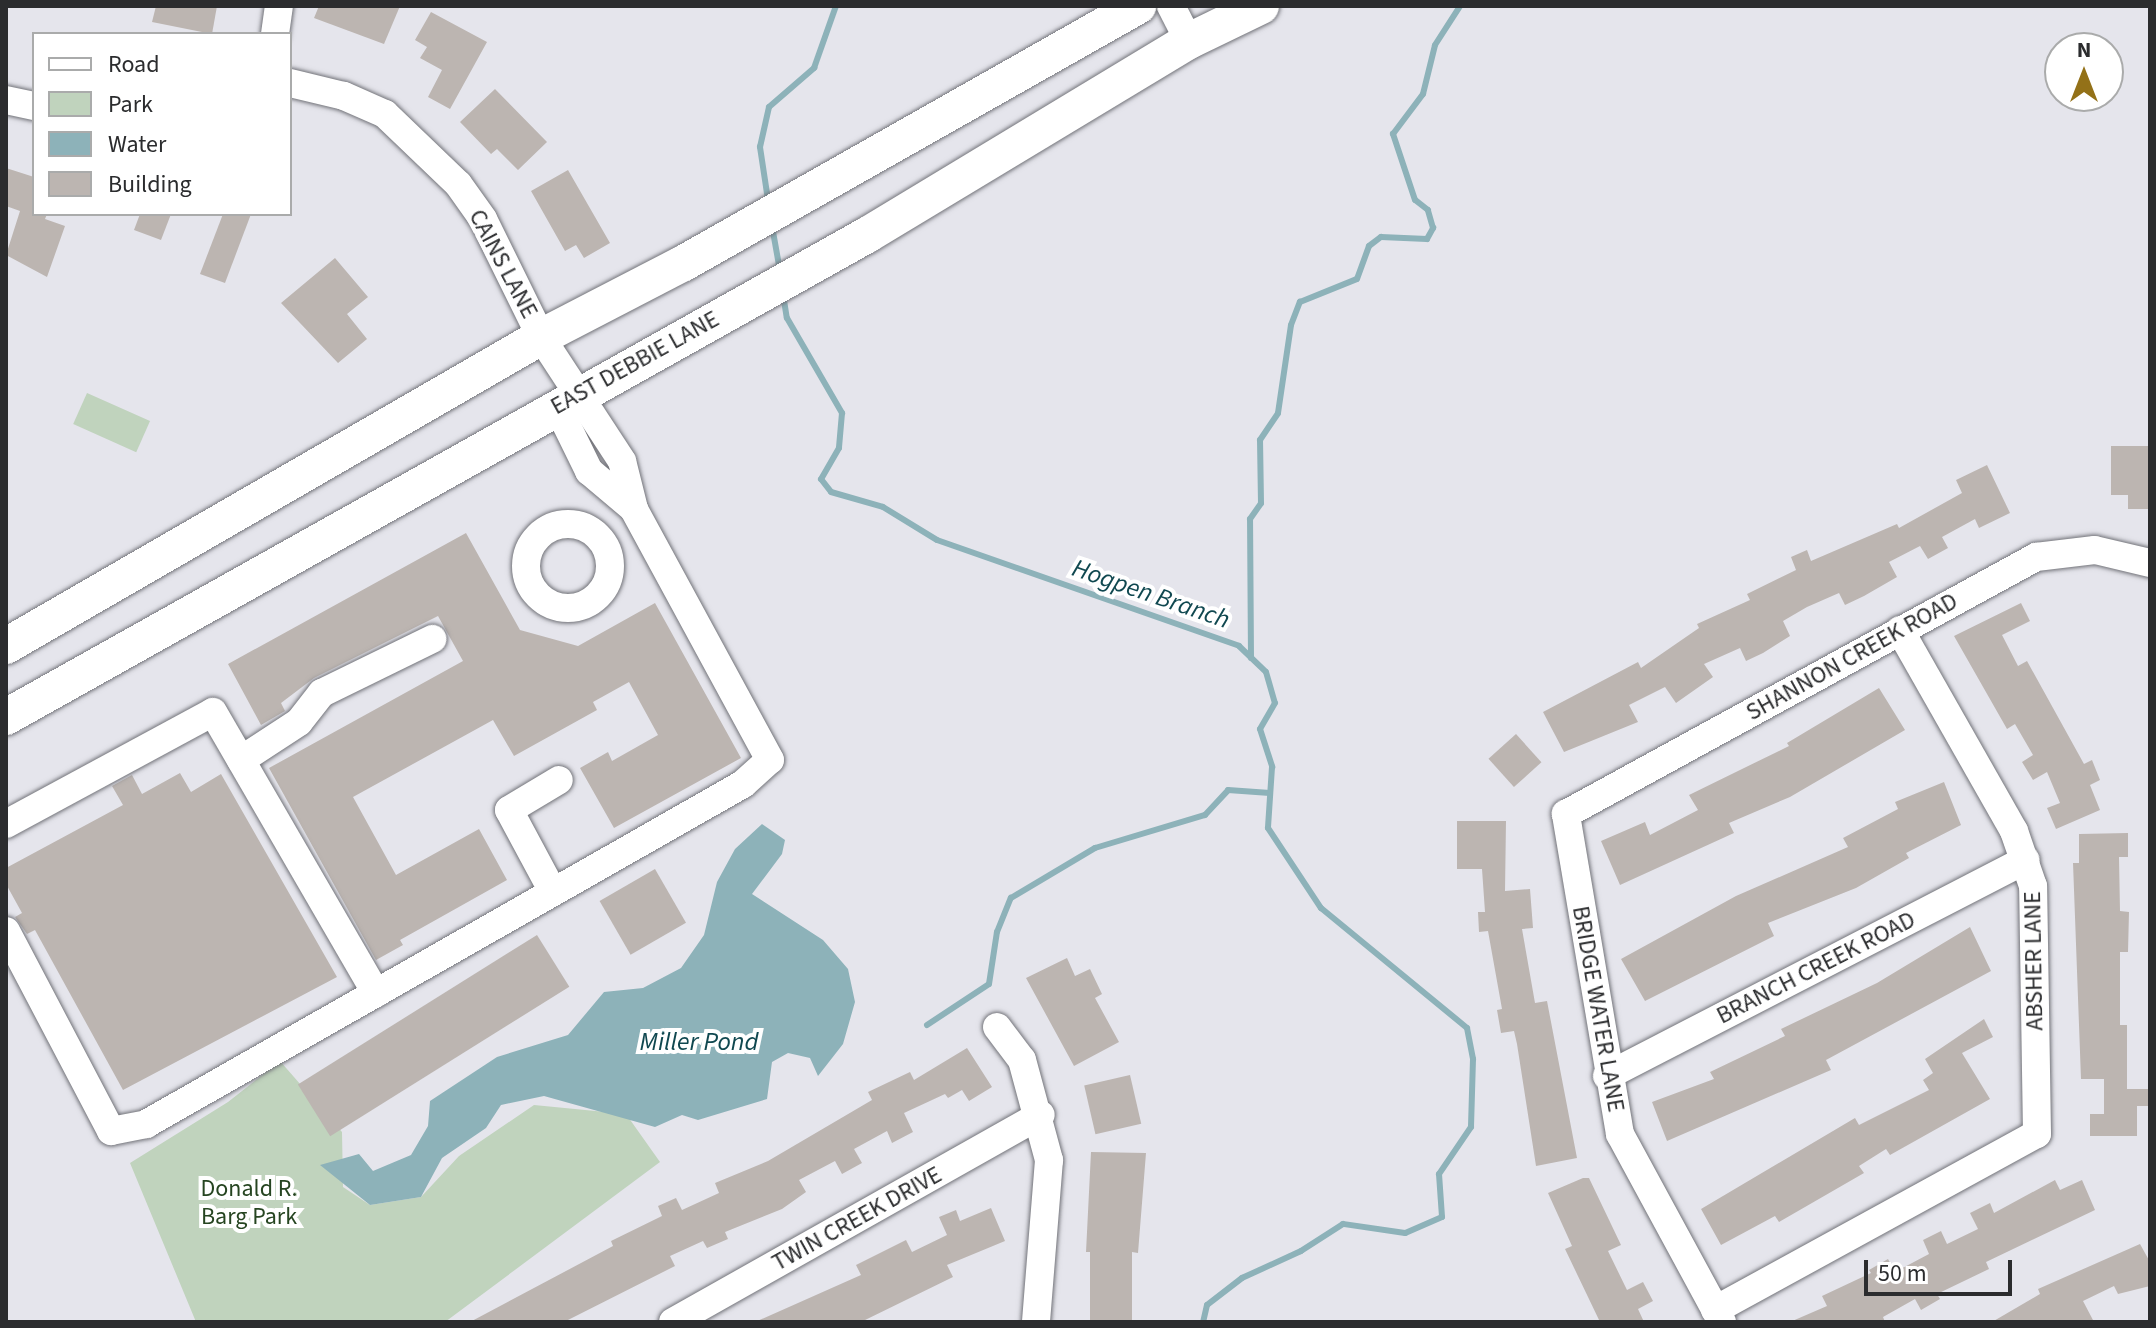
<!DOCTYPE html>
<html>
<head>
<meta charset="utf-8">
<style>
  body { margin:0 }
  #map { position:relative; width:2156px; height:1328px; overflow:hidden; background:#e5e5ec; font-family:"Source Sans 3",sans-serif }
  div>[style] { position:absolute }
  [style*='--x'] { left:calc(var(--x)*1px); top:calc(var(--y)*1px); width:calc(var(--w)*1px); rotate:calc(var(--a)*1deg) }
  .green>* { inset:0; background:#c0d3bd; transform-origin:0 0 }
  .water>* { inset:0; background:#8db2b9 }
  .stream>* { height:6px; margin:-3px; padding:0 3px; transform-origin:3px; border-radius:3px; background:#8db2b9 }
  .building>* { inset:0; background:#bcb5b1; transform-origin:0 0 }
  .roads { filter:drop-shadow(0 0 2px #727379) drop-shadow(0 0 2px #727379) }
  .minor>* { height:28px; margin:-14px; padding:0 14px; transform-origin:14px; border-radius:14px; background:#fff }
  .minor>.ring { margin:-14px; padding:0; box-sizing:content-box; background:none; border:28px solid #fff; border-radius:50% }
  .major>* { height:36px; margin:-18px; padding:0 18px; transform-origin:18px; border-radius:18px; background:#fff }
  span { translate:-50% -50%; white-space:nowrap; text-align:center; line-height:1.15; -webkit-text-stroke:8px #fff; paint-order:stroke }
  .street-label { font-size:24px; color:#2b2c2e }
  .park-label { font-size:24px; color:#264521 }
  .water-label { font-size:26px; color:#104850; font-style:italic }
  .frame { position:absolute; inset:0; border:8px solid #2b2c2e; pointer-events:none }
  .legend { position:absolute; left:32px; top:32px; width:260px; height:184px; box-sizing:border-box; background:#fff; border:2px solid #aaabab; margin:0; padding:10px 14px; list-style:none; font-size:24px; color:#2b2c2e }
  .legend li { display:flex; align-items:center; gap:16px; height:40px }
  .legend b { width:40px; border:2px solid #aaabab }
  .north { position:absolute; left:2044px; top:32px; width:80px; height:80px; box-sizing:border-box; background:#fff; border:2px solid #aaabab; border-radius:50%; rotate:0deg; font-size:22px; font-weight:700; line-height:32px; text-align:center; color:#2b2c2e }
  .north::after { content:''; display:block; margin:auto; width:28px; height:36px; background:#937118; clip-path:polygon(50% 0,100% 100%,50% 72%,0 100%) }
  .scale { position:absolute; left:1864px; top:1260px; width:148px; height:36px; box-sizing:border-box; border:4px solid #2b2c2e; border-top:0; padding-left:10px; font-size:24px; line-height:28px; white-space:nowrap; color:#2b2c2e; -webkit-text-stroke:6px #fff; paint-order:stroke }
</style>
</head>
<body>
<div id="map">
  <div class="green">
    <i style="left:87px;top:393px;width:69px;height:34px;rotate:24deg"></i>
    <i style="clip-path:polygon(280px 1061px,342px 1132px,343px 1187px,370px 1205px,421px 1197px,459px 1156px,534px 1105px,626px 1114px,660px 1162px,445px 1322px,196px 1322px,130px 1163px,228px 1102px)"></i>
  </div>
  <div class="water">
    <i style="clip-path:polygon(762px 824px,785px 840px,782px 854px,752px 894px,823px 940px,848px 969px,855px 1002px,843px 1044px,818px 1076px,810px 1058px,788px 1053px,772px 1062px,767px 1099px,698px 1120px,682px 1115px,655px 1127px,544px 1096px,501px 1105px,486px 1128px,442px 1158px,421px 1197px,370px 1205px,320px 1165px,359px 1154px,373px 1171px,411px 1155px,428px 1126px,430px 1101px,497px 1057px,568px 1035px,604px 992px,643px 988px,681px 968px,704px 935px,717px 882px,735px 849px)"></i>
  </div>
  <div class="stream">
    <i style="--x:768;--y:200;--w:54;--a:-98.6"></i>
    <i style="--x:760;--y:147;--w:41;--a:-77.3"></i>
    <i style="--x:769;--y:107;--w:60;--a:-40.9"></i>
    <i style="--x:814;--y:68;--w:66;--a:-70.5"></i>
    <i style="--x:772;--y:226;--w:46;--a:79.9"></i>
    <i style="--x:783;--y:294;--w:24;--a:81"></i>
    <i style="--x:787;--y:318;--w:110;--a:59.9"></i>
    <i style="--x:842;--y:413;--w:35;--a:95"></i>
    <i style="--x:839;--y:448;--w:36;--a:120"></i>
    <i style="--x:821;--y:479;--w:16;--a:52"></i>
    <i style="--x:831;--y:492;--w:54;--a:16.1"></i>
    <i style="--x:883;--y:507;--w:63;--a:31.4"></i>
    <i style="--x:937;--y:540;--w:320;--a:19.3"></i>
    <i style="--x:1239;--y:646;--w:37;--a:44"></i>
    <i style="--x:1266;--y:672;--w:32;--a:74"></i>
    <i style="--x:1275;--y:703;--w:30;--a:120"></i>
    <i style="--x:1260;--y:729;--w:40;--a:72"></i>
    <i style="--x:1272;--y:767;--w:61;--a:93.8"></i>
    <i style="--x:1268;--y:828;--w:96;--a:56.5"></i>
    <i style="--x:1321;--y:908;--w:189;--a:39.4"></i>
    <i style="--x:1467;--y:1028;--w:32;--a:79"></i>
    <i style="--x:1473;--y:1059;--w:68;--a:91.7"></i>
    <i style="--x:1471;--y:1127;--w:57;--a:124.2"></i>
    <i style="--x:1439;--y:1174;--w:43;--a:86"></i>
    <i style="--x:1442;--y:1217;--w:40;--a:156.6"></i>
    <i style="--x:1405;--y:1233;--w:63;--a:-171.7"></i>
    <i style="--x:1343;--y:1224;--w:50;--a:147.3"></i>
    <i style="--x:1301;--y:1251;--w:65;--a:155.4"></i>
    <i style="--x:1242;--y:1278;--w:44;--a:142.4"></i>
    <i style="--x:1207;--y:1305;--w:17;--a:103"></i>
    <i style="--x:1251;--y:658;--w:139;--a:-90.4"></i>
    <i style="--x:1250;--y:519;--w:19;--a:-55"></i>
    <i style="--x:1261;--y:503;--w:63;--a:-90.9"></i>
    <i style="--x:1260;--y:440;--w:32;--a:-56"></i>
    <i style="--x:1278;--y:413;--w:89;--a:-81.6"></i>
    <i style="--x:1291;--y:325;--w:25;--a:-69"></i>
    <i style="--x:1300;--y:302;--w:61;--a:-22"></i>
    <i style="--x:1357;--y:279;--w:35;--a:-70"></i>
    <i style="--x:1369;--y:246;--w:15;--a:-37"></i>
    <i style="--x:1381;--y:237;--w:46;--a:2.5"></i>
    <i style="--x:1427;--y:239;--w:13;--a:-61"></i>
    <i style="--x:1433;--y:228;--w:19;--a:-106"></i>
    <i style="--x:1428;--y:210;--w:16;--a:-142"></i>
    <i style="--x:1415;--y:200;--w:70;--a:-108.4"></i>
    <i style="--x:1393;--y:134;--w:50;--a:-53.1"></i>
    <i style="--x:1423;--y:94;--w:50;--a:-76.2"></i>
    <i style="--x:1435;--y:45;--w:46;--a:-57.3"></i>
    <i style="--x:927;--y:1025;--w:74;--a:-33.5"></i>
    <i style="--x:989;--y:984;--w:53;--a:-81.3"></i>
    <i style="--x:997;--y:932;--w:37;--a:-68"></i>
    <i style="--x:1011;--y:898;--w:98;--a:-30.8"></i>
    <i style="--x:1095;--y:848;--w:115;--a:-16.7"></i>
    <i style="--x:1205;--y:815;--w:34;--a:-47"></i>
    <i style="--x:1228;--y:790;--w:42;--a:4.1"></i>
  </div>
  <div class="building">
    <i style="clip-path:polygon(156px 6px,217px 6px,212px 34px,152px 22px)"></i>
    <i style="clip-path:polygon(319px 6px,400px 6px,384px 44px,314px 18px)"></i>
    <i style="clip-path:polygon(431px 12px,487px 42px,450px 109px,428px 97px,442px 70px,420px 58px,427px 47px,415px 40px)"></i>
    <i style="clip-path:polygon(495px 89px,547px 142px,518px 170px,497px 149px,491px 154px,460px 122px)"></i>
    <i style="clip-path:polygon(6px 168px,34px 177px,34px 214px,47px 214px,45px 219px,65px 226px,47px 277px,6px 255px,20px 211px,6px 206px)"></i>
    <i style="clip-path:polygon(568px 170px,610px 243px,584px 258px,576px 245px,565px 251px,531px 191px)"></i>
    <i style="clip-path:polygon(140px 214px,171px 214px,161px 240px,134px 230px)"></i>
    <i style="clip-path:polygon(223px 214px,251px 214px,225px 283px,200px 274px)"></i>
    <i style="clip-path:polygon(335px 258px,368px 297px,347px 314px,367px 339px,338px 363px,281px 303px)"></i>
    <i style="clip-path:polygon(2111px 446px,2150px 446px,2150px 509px,2128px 509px,2128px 495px,2111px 495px)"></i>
    <i style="clip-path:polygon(1987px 465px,2010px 513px,1979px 528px,1975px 519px,1942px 537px,1948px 548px,1928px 559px,1920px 546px,1889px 562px,1897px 577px,1864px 596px,1845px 605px,1839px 593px,1807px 607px,1783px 621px,1790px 636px,1763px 653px,1746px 661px,1740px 648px,1704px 664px,1713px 677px,1676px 703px,1665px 687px,1629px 705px,1638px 722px,1564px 752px,1543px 712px,1638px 662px,1641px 668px,1699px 628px,1697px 624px,1750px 600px,1747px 594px,1796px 570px,1791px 557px,1807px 550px,1811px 561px,1897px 524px,1899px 528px,1962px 493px,1956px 480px)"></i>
    <i style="clip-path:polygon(466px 533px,520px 630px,578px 646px,655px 603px,741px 758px,614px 828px,580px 768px,608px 752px,612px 761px,658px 735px,629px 682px,593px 702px,597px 710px,514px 756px,493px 720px,353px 797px,396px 875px,479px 829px,507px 880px,400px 940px,403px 945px,376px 960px,269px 768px,463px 661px,438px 616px,314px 678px,281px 703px,285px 711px,261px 725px,228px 664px)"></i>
    <i style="clip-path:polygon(2021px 603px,2030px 621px,2002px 635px,2018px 666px,2027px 661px,2084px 764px,2092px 760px,2100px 780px,2090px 785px,2100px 810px,2056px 829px,2047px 808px,2060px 803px,2047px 772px,2033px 780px,2022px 762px,2033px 755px,2015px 724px,2007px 729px,1954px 636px)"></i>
    <i style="clip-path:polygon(1879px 688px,1905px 730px,1790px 797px,1729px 823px,1734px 833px,1620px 885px,1601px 841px,1645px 822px,1650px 835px,1698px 810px,1689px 795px,1789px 746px,1787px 743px)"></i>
    <i style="left:1516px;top:734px;width:38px;height:37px;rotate:48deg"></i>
    <i style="clip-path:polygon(180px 773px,191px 792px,221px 774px,337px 977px,123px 1090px,35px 930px,27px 934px,15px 917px,22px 913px,6px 884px,6px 868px,123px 805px,112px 786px,132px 775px,142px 794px)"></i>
    <i style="clip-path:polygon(1944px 782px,1961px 825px,1906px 853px,1909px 858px,1856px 888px,1768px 923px,1774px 936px,1645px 1001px,1621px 959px,1736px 896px,1848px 847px,1843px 838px,1898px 809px,1895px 802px)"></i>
    <i style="clip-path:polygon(1457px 821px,1506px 821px,1505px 891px,1530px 889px,1533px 928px,1522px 929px,1535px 1003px,1547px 1001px,1577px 1158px,1536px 1166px,1517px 1044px,1514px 1031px,1501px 1033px,1497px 1010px,1502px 1009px,1488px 931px,1479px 932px,1478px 912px,1485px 912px,1482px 869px,1457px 869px)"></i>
    <i style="clip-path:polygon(2128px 833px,2128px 857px,2119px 857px,2120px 911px,2129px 912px,2128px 952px,2120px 952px,2120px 1025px,2127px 1025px,2127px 1089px,2150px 1089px,2150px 1106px,2137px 1106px,2137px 1136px,2090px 1136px,2090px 1114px,2104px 1114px,2104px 1079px,2081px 1079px,2073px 863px,2079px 863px,2079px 834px)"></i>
    <i style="left:655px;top:869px;width:62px;height:64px;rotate:60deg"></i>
    <i style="clip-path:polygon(1970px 927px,1991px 971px,1826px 1060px,1831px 1070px,1667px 1141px,1652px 1102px,1714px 1079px,1710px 1072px,1785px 1036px,1781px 1029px,1877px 983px)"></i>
    <i style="left:537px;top:935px;width:61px;height:282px;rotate:58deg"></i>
    <i style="clip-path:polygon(1067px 958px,1075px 976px,1090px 969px,1102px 994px,1095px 998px,1119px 1042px,1074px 1066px,1026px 978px)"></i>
    <i style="clip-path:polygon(1984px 1019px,1993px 1037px,1962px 1053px,1990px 1099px,1890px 1155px,1886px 1149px,1859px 1166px,1864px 1173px,1779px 1222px,1775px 1216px,1721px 1245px,1701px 1209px,1855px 1118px,1859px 1125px,1929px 1090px,1923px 1080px,1933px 1073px,1925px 1059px)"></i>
    <i style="clip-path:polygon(967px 1048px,992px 1087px,969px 1101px,962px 1090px,948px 1098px,945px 1094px,904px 1113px,913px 1132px,892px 1143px,887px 1131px,854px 1149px,862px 1163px,842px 1174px,835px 1161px,799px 1180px,806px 1192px,782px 1209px,725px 1232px,728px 1239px,707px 1248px,703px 1241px,670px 1256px,675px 1266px,564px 1322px,470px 1322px,613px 1246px,611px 1241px,662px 1216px,658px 1206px,676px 1198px,682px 1210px,719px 1193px,715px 1183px,768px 1161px,872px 1100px,868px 1092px,910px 1072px,914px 1080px)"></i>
    <i style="left:1130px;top:1075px;width:50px;height:47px;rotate:77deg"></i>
    <i style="clip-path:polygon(1091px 1152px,1146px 1153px,1138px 1253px,1132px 1252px,1132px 1321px,1090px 1321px,1090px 1252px,1086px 1252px)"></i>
    <i style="clip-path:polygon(1583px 1178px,1589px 1178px,1621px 1245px,1608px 1251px,1627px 1290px,1643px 1282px,1653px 1301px,1638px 1309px,1644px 1322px,1600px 1322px,1565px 1249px,1572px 1246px,1548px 1193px)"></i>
    <i style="clip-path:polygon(2055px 1180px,2060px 1190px,2082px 1180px,2095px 1210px,1986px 1262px,1989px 1269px,1937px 1294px,1940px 1299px,1921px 1310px,1915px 1299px,1883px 1317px,1885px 1322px,1790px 1322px,1827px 1306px,1822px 1296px,1871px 1273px,1869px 1270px,1888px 1259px,1895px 1272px,1929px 1254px,1923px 1240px,1941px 1231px,1947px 1244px,1978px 1229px,1970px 1213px,1990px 1203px,1994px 1213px)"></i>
    <i style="clip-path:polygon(991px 1208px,1005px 1241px,947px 1265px,953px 1277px,861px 1322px,755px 1322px,861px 1275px,856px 1265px,906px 1240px,912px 1252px,947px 1235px,939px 1217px,956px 1210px,960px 1221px)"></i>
    <i style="clip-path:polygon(2140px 1244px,2150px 1262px,2150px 1286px,2118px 1294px,2114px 1286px,2083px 1301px,2094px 1322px,1992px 1322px,2040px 1294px,2038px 1289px)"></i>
  </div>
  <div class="roads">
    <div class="minor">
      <i style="--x:1171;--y:6;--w:39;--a:63"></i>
      <i style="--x:275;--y:34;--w:28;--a:-82"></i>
      <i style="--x:6;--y:100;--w:29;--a:12"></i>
      <i style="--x:577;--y:395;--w:30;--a:114"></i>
      <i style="--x:565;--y:422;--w:55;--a:63.9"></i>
      <i style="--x:589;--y:471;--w:59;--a:40.2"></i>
      <i class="ring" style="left:526px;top:524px;width:56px;height:56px"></i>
      <i style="--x:241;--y:760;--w:69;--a:-33.2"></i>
      <i style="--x:299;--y:722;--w:37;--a:-52"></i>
      <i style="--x:322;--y:693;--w:123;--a:-26.1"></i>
      <i style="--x:6;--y:824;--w:235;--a:-28.4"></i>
      <i style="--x:213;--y:712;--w:325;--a:59.9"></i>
      <i style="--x:553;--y:892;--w:93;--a:-118.2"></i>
      <i style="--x:509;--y:810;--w:58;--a:-31"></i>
      <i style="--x:6;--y:931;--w:226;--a:62.3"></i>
      <i style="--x:111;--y:1131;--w:36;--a:-11"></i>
      <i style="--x:146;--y:1124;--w:687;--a:-29.66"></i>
      <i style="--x:743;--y:784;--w:36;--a:-42"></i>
      <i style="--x:770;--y:760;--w:285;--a:-118.5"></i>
      <i style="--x:634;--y:509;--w:49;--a:-104"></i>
      <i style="--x:622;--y:461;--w:148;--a:-123.2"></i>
      <i style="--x:541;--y:337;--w:131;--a:-116.2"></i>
      <i style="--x:483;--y:219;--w:43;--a:-125.5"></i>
      <i style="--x:458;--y:184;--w:101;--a:-136.2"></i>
      <i style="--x:385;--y:114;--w:45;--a:-156.3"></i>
      <i style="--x:344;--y:96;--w:56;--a:-166.5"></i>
      <i style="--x:997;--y:1027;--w:41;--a:52.9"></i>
      <i style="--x:1022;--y:1060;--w:104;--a:74.9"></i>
      <i style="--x:1049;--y:1160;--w:163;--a:94.6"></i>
      <i style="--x:1607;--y:1076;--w:471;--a:-27.3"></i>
      <i style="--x:1715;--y:1310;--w:367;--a:-28.7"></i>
      <i style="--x:2037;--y:1134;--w:248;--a:-90.9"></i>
      <i style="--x:2033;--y:886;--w:58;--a:-109.1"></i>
      <i style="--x:2014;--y:831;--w:231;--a:-119.6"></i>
      <i style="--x:673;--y:1322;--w:422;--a:-29.4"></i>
      <i style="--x:1722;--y:1322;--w:214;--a:-118.5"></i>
      <i style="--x:1620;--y:1134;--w:325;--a:-99.6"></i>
      <i style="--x:1566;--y:814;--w:536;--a:-28.67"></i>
      <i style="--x:2036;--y:557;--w:59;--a:-6.8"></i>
      <i style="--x:2095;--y:550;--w:57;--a:13.3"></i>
    </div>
    <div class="major">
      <i style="--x:6;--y:646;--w:618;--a:-30.01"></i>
      <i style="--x:541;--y:337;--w:161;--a:-27.4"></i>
      <i style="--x:684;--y:263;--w:522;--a:-29.51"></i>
      <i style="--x:6;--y:717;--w:987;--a:-29.24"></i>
      <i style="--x:867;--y:235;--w:376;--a:-31.1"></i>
      <i style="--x:1189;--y:41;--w:80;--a:-25.9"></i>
    </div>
  </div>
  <div class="street-label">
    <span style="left:503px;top:264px;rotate:62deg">CAINS LANE</span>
    <span style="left:635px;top:363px;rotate:-29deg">EAST DEBBIE LANE</span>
    <span style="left:1852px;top:657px;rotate:-29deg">SHANNON CREEK ROAD</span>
    <span style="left:2034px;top:961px;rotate:-91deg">ABSHER LANE</span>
    <span style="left:1816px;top:968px;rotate:-27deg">BRANCH CREEK ROAD</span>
    <span style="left:1598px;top:1009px;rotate:80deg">BRIDGE WATER LANE</span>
    <span style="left:857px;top:1219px;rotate:-29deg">TWIN CREEK DRIVE</span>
  </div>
  <div class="park-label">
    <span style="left:249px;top:1203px">Donald R.<br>Barg Park</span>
  </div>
  <div class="water-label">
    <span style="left:1151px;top:594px;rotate:19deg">Hogpen Branch</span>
    <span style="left:699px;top:1042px">Miller Pond</span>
  </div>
  <div class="frame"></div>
  <ul class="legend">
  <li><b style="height:10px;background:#fff"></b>Road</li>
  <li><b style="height:22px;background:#c0d3bd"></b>Park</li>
  <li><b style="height:22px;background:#8db2b9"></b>Water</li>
  <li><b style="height:22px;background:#bcb5b1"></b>Building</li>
  </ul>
  <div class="north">N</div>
  <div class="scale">50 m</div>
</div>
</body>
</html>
